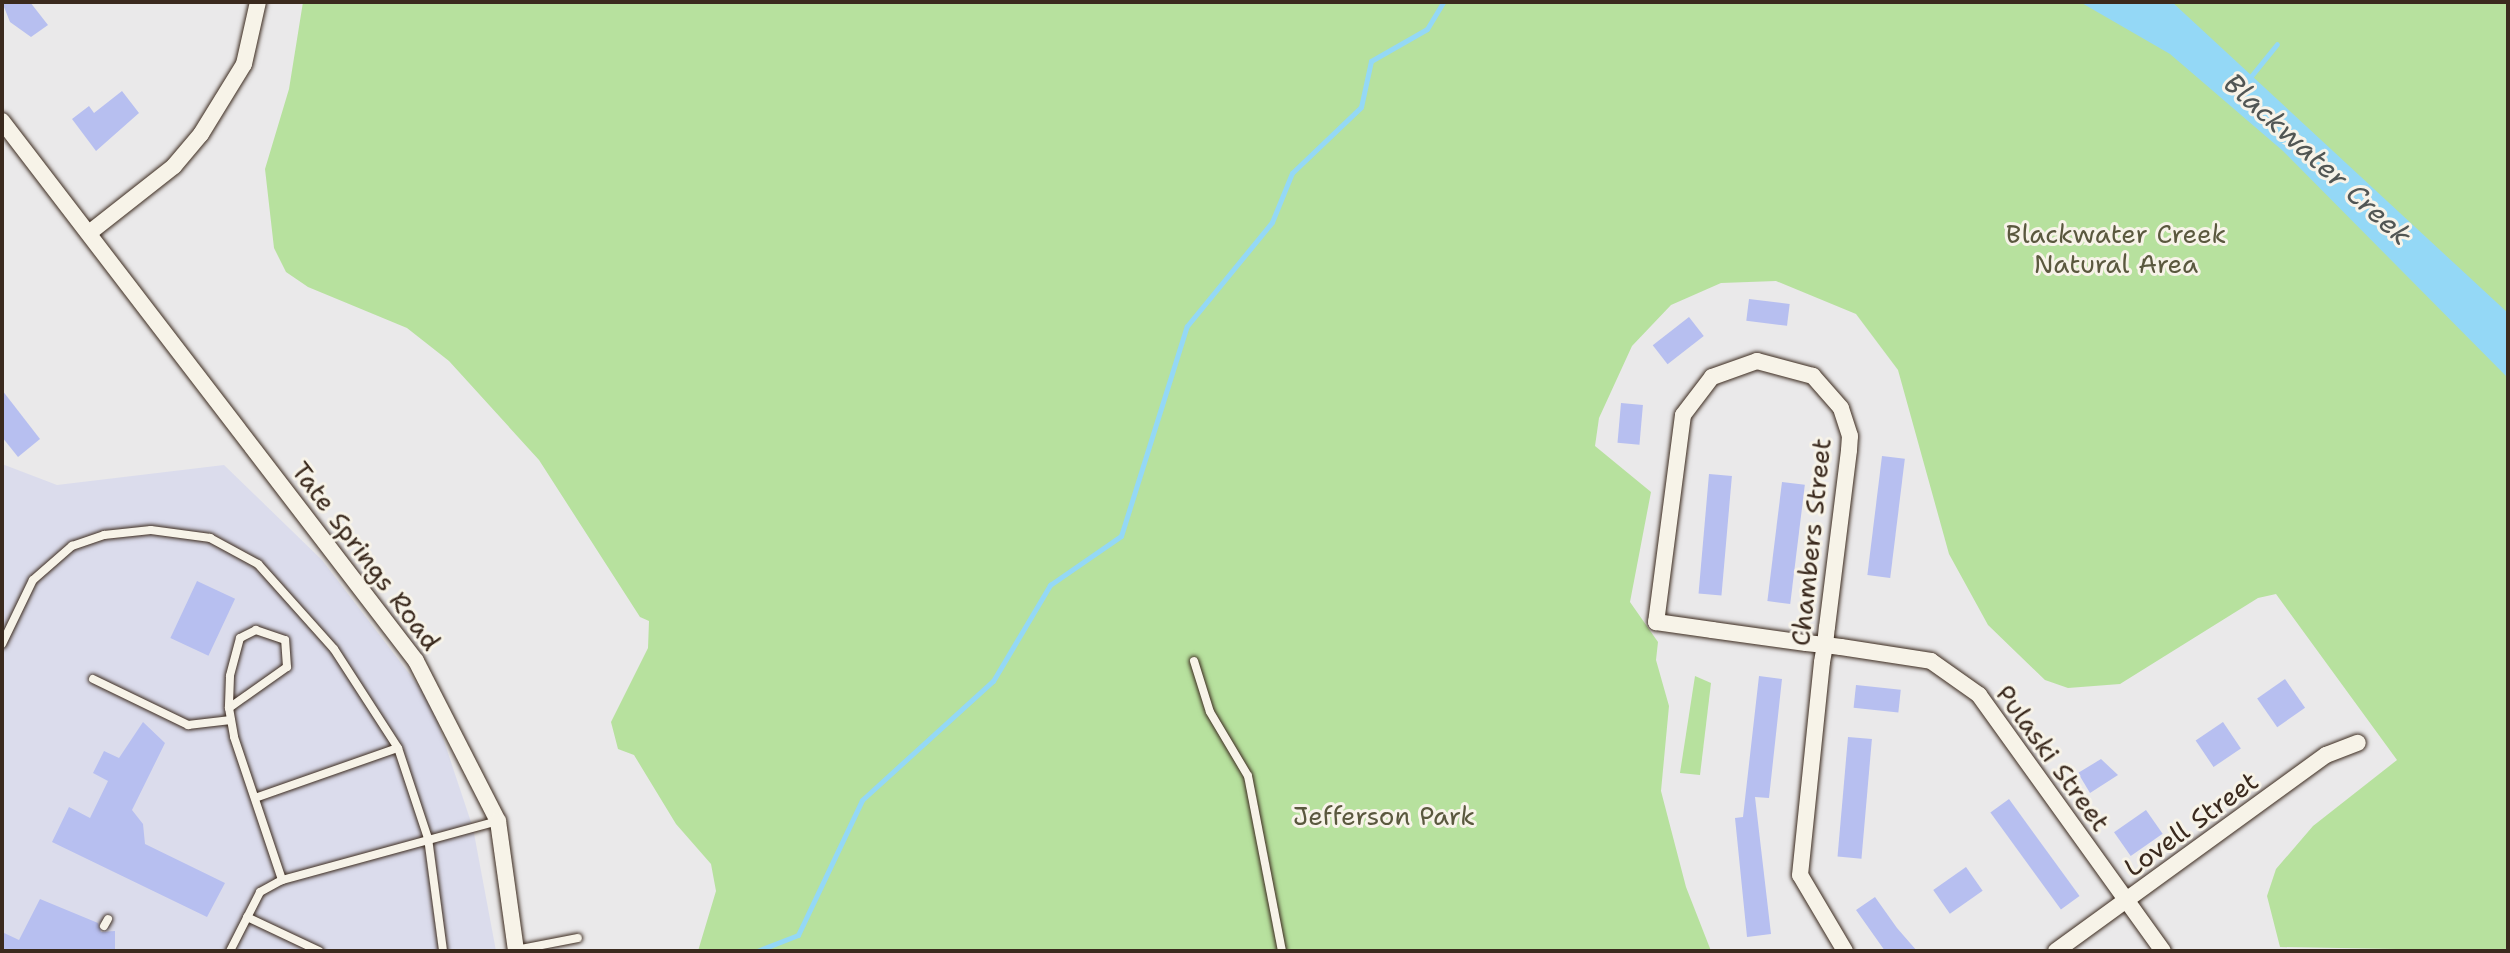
<!DOCTYPE html>
<html>
<head>
<meta charset="utf-8">
<style>
  body { margin:0 }
  #map { position:relative; width:2510px; height:953px; overflow:hidden; background:#eae9ea; font-family:"Shantell Sans",sans-serif }
  div>[style] { position:absolute }
  [style*='--x'] { left:calc(var(--x)*1px); top:calc(var(--y)*1px); width:calc(var(--w)*1px); rotate:calc(var(--a)*1deg) }
  .built>* { inset:0; background:#dbdcec }
  .green>* { inset:0; background:#b7e19e }
  .water>* { inset:0; background:#94d8f6 }
  .stream>* { height:5px; margin:-2.5px; padding:0 2.5px; transform-origin:2.5px; border-radius:2.5px; background:#94d8f6 }
  .building>* { inset:0; background:#b7bff0; transform-origin:0 0 }
  .roads { filter:drop-shadow(0 0 2px #3b2a1e) drop-shadow(0 0 2px #3b2a1e) }
  .lane>* { height:8px; margin:-4px; padding:0 4px; transform-origin:4px; border-radius:4px; background:#f7f3e8 }
  .street>* { height:16px; margin:-8px; padding:0 8px; transform-origin:8px; border-radius:8px; background:#f7f3e8 }
  span { translate:-50% -50%; white-space:nowrap; text-align:center; line-height:1.15; -webkit-text-stroke:6px #f7f3e8; paint-order:stroke }
  .park-label { font-size:26px; color:#5a583e }
  .street-label { font-size:26px; color:#3b2a1e }
  .water-label { font-size:28px; color:#515654; font-style:italic }
  .frame { position:absolute; inset:0; border:4px solid #3b2a1e; pointer-events:none }
</style>
</head>
<body>
<div id="map">
  <div class="built">
    <i style="clip-path:polygon(2px 464px,57px 485px,224px 465px,322px 560px,431px 702px,473px 828px,496px 951px,2px 951px)"></i>
  </div>
  <div class="green">
    <i style="clip-path:polygon(303px 2px,2508px 2px,2508px 951px,2280px 947px,2267px 896px,2276px 869px,2313px 826px,2397px 760px,2276px 594px,2258px 598px,2120px 684px,2068px 688px,2045px 680px,1988px 625px,1949px 554px,1898px 370px,1856px 314px,1776px 281px,1721px 283px,1671px 305px,1632px 346px,1599px 418px,1595px 446px,1651px 492px,1630px 602px,1658px 642px,1656px 660px,1669px 706px,1661px 791px,1686px 887px,1711px 951px,698px 951px,716px 891px,711px 864px,676px 824px,634px 755px,618px 749px,611px 722px,648px 648px,649px 621px,640px 617px,539px 460px,449px 361px,407px 328px,308px 287px,286px 272px,274px 248px,265px 169px,289px 89px)"></i>
    <i style="clip-path:polygon(1695px 676px,1711px 683px,1700px 775px,1680px 773px)"></i>
  </div>
  <div class="water">
    <i style="clip-path:polygon(2080px 2px,2172px 2px,2508px 313px,2508px 378px,2283px 151px,2170px 54px)"></i>
  </div>
  <div class="stream">
    <i style="--x:2248;--y:80;--w:46;--a:-51.1"></i>
    <i style="--x:757;--y:951;--w:44;--a:-21.3"></i>
    <i style="--x:798;--y:935;--w:149;--a:-64.6"></i>
    <i style="--x:862;--y:800;--w:177;--a:-42.3"></i>
    <i style="--x:993;--y:681;--w:112;--a:-59.3"></i>
    <i style="--x:1050;--y:585;--w:86;--a:-34.6"></i>
    <i style="--x:1121;--y:536;--w:220;--a:-72.6"></i>
    <i style="--x:1187;--y:326;--w:134;--a:-50.7"></i>
    <i style="--x:1272;--y:222;--w:53;--a:-67.8"></i>
    <i style="--x:1292;--y:173;--w:95;--a:-43.7"></i>
    <i style="--x:1361;--y:107;--w:47;--a:-77.7"></i>
    <i style="--x:1371;--y:61;--w:64;--a:-29.7"></i>
    <i style="--x:1427;--y:29;--w:31;--a:-59"></i>
  </div>
  <div class="building">
    <i style="clip-path:polygon(2px 2px,30px 2px,48px 25px,31px 37px,10px 22px)"></i>
    <i style="clip-path:polygon(122px 91px,139px 113px,96px 151px,72px 119px,89px 106px,94px 113px)"></i>
    <i style="left:1749px;top:299px;width:41px;height:22px;rotate:7deg"></i>
    <i style="left:1689px;top:317px;width:24px;height:46px;rotate:52deg"></i>
    <i style="clip-path:polygon(2px 390px,40px 439px,18px 457px,2px 437px)"></i>
    <i style="left:1621px;top:403px;width:22px;height:40px;rotate:5deg"></i>
    <i style="left:1882px;top:456px;width:23px;height:120px;rotate:7deg"></i>
    <i style="left:1709px;top:474px;width:23px;height:120px;rotate:5deg"></i>
    <i style="left:1782px;top:482px;width:23px;height:120px;rotate:7deg"></i>
    <i style="left:197px;top:581px;width:42px;height:63px;rotate:25deg"></i>
    <i style="clip-path:polygon(1759px 676px,1782px 679px,1769px 798px,1755px 797px,1771px 934px,1747px 937px,1735px 818px,1743px 817px)"></i>
    <i style="left:2285px;top:679px;width:35px;height:34px;rotate:55deg"></i>
    <i style="left:1856px;top:685px;width:45px;height:23px;rotate:6deg"></i>
    <i style="clip-path:polygon(143px 722px,165px 743px,132px 810px,143px 824px,145px 844px,225px 883px,207px 917px,52px 842px,69px 807px,90px 818px,108px 781px,93px 773px,104px 751px,119px 758px)"></i>
    <i style="left:2223px;top:722px;width:32px;height:33px;rotate:56deg"></i>
    <i style="left:1848px;top:737px;width:24px;height:120px;rotate:5deg"></i>
    <i style="clip-path:polygon(2101px 759px,2118px 775px,2090px 793px,2078px 773px)"></i>
    <i style="left:2009px;top:799px;width:120px;height:23px;rotate:54deg"></i>
    <i style="left:2146px;top:810px;width:29px;height:39px;rotate:55deg"></i>
    <i style="left:1966px;top:867px;width:29px;height:40px;rotate:55deg"></i>
    <i style="clip-path:polygon(1875px 897px,1897px 928px,1917px 951px,1885px 951px,1856px 910px)"></i>
    <i style="clip-path:polygon(40px 899px,98px 923px,101px 932px,115px 931px,115px 951px,2px 951px,2px 932px,19px 940px)"></i>
  </div>
  <div class="roads">
    <div class="lane">
      <i style="--x:2;--y:644;--w:71;--a:-64.2"></i>
      <i style="--x:33;--y:580;--w:52;--a:-41.1"></i>
      <i style="--x:72;--y:546;--w:34;--a:-19"></i>
      <i style="--x:104;--y:535;--w:47;--a:-6.1"></i>
      <i style="--x:151;--y:530;--w:60;--a:7.7"></i>
      <i style="--x:210;--y:538;--w:55;--a:28.4"></i>
      <i style="--x:258;--y:564;--w:114;--a:48.2"></i>
      <i style="--x:334;--y:649;--w:118;--a:57.1"></i>
      <i style="--x:398;--y:748;--w:95;--a:71.6"></i>
      <i style="--x:428;--y:838;--w:114;--a:82.4"></i>
      <i style="--x:1194;--y:661;--w:53;--a:72.6"></i>
      <i style="--x:1210;--y:712;--w:74;--a:59.3"></i>
      <i style="--x:1248;--y:776;--w:178;--a:79"></i>
      <i style="--x:93;--y:679;--w:106;--a:25.8"></i>
      <i style="--x:188;--y:725;--w:43;--a:-6.6"></i>
      <i style="--x:229;--y:708;--w:71;--a:-35.3"></i>
      <i style="--x:287;--y:667;--w:27;--a:-94"></i>
      <i style="--x:285;--y:640;--w:31;--a:-161"></i>
      <i style="--x:256;--y:630;--w:18;--a:153"></i>
      <i style="--x:240;--y:638;--w:39;--a:105"></i>
      <i style="--x:230;--y:676;--w:32;--a:92"></i>
      <i style="--x:229;--y:708;--w:29;--a:80"></i>
      <i style="--x:234;--y:737;--w:151;--a:71.4"></i>
      <i style="--x:255;--y:798;--w:151;--a:-19.3"></i>
      <i style="--x:247;--y:917;--w:80;--a:25.3"></i>
      <i style="--x:104;--y:926;--w:8;--a:-60"></i>
      <i style="--x:516;--y:950;--w:63;--a:-11"></i>
      <i style="--x:230;--y:951;--w:66;--a:-63"></i>
      <i style="--x:260;--y:892;--w:25;--a:-29"></i>
      <i style="--x:282;--y:880;--w:224;--a:-15.3"></i>
    </div>
    <div class="street">
      <i style="--x:2;--y:121;--w:680;--a:52.52"></i>
      <i style="--x:416;--y:661;--w:180;--a:62.9"></i>
      <i style="--x:498;--y:821;--w:131;--a:82.1"></i>
      <i style="--x:89;--y:233;--w:108;--a:-38.2"></i>
      <i style="--x:174;--y:166;--w:42;--a:-49.8"></i>
      <i style="--x:201;--y:134;--w:82;--a:-58.4"></i>
      <i style="--x:244;--y:64;--w:64;--a:-77.3"></i>
      <i style="--x:1845;--y:951;--w:88;--a:-120.6"></i>
      <i style="--x:1800;--y:875;--w:214;--a:-84.1"></i>
      <i style="--x:1822;--y:662;--w:17;--a:-80"></i>
      <i style="--x:1825;--y:645;--w:18;--a:-84"></i>
      <i style="--x:1827;--y:627;--w:178;--a:-82.9"></i>
      <i style="--x:1849;--y:450;--w:14;--a:-86"></i>
      <i style="--x:1850;--y:436;--w:29;--a:-108"></i>
      <i style="--x:1841;--y:408;--w:43;--a:-131.2"></i>
      <i style="--x:1813;--y:376;--w:58;--a:-165"></i>
      <i style="--x:1757;--y:361;--w:48;--a:160.4"></i>
      <i style="--x:1712;--y:377;--w:48;--a:127.3"></i>
      <i style="--x:1683;--y:415;--w:209;--a:97.4"></i>
      <i style="--x:1656;--y:622;--w:57;--a:8.1"></i>
      <i style="--x:1712;--y:630;--w:95;--a:7.9"></i>
      <i style="--x:1806;--y:643;--w:19;--a:6"></i>
      <i style="--x:1825;--y:645;--w:16;--a:7"></i>
      <i style="--x:1841;--y:647;--w:91;--a:8.8"></i>
      <i style="--x:1931;--y:661;--w:59;--a:35.3"></i>
      <i style="--x:1979;--y:695;--w:315;--a:54.3"></i>
      <i style="--x:2056;--y:951;--w:334;--a:-36"></i>
      <i style="--x:2326;--y:755;--w:34;--a:-21"></i>
    </div>
  </div>
  <div class="park-label">
    <span style="left:2116px;top:249px">Blackwater Creek<br>Natural Area</span>
    <span style="left:1384px;top:816px">Jefferson Park</span>
  </div>
  <div class="street-label">
    <span style="left:1811px;top:542px;rotate:-84deg">Chambers Street</span>
    <span style="left:366px;top:556px;rotate:53deg">Tate Springs Road</span>
    <span style="left:2053px;top:758px;rotate:54deg">Pulaski Street</span>
    <span style="left:2191px;top:824px;rotate:-36deg">Lovell Street</span>
  </div>
  <div class="water-label">
    <span style="left:2318px;top:159px;rotate:42deg">Blackwater Creek</span>
  </div>
  <div class="frame"></div>
</div>
</body>
</html>
